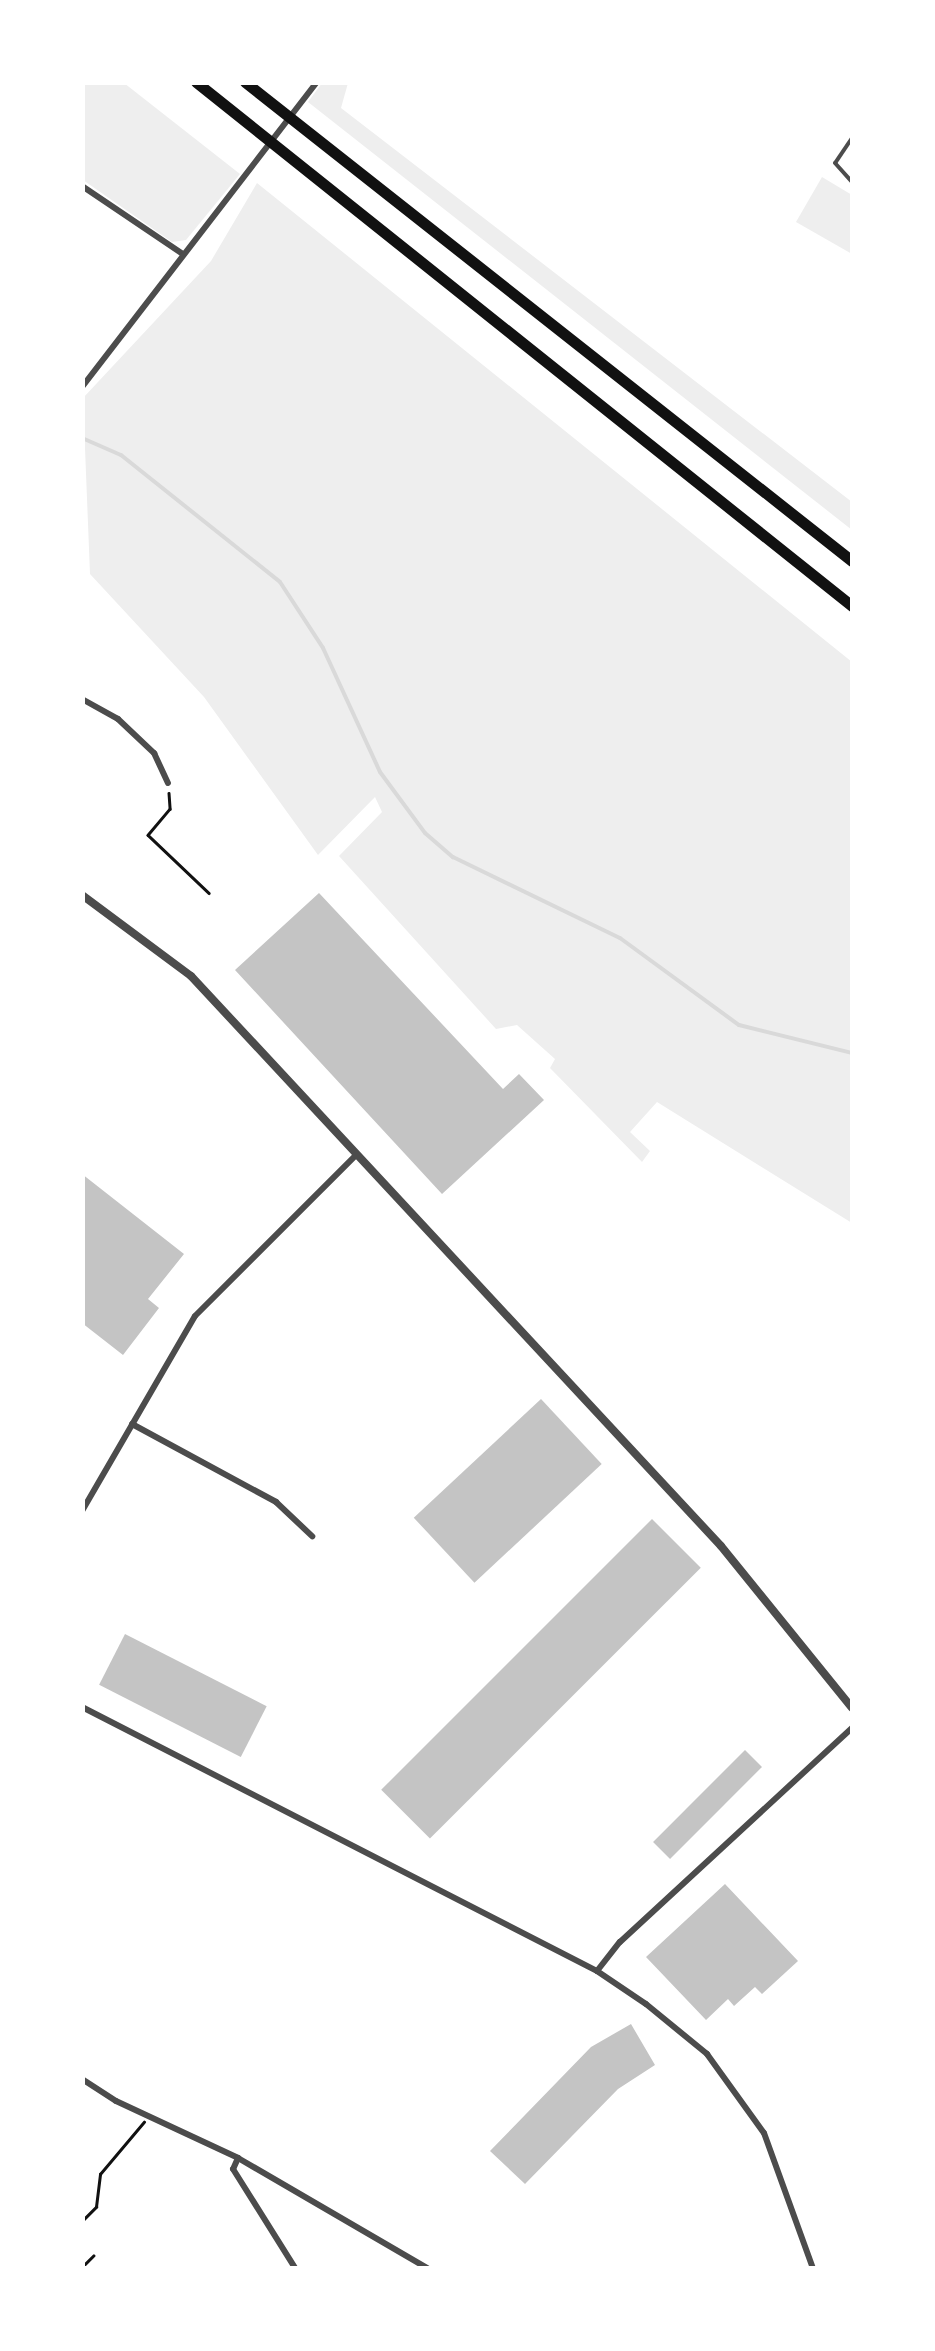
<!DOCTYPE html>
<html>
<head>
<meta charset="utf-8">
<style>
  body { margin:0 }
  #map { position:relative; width:935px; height:2351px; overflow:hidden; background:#fff; font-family:Commissioner,sans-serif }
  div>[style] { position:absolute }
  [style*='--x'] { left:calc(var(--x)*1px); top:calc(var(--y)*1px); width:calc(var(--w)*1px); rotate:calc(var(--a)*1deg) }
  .green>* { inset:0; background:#eee }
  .stream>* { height:4px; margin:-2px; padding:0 2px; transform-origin:2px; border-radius:2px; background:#d9d9d9 }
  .building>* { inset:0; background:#c4c4c4; transform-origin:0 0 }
  .path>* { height:2.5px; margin:-1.25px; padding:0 1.25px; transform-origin:1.25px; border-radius:1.25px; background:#111 }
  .service>* { height:4px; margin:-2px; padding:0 2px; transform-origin:2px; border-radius:2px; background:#4c4c4c }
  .minor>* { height:6px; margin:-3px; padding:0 3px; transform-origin:3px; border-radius:3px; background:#4c4c4c }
  .tertiary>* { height:8px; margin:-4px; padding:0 4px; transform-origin:4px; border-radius:4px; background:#4c4c4c }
  .motorway>* { height:11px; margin:-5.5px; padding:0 5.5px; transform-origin:5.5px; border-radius:5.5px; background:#111 }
  span { translate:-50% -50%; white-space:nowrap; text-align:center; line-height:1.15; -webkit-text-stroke:8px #fff; paint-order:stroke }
  .frame { position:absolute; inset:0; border:85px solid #fff; pointer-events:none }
</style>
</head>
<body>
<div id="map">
  <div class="green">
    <i style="clip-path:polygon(82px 83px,124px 83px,240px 174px,186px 240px,172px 242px,83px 180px)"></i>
    <i style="clip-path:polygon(322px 83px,348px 83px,341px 108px,852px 502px,852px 530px,308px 102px)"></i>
    <i style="clip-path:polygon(822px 177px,852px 195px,852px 254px,796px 222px)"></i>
    <i style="clip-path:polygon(257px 183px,852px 662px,852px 1223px,657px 1102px,630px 1132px,650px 1151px,642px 1162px,550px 1068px,555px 1059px,517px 1025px,496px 1029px,339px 856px,382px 812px,375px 797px,318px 855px,204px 697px,90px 574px,83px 398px,211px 261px)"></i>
  </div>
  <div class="stream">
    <i style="--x:82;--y:438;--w:43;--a:23.6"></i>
    <i style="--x:121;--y:455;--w:203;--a:38.6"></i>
    <i style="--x:280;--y:582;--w:79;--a:56.9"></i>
    <i style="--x:323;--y:648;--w:136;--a:65.3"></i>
    <i style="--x:380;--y:772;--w:76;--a:53.6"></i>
    <i style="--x:425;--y:833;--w:37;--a:41"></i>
    <i style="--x:453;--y:857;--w:186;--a:25.9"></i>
    <i style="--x:620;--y:938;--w:147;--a:36.2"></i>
    <i style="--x:739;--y:1025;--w:116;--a:13.9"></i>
  </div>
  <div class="building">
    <i style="clip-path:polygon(319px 893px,503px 1089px,519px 1074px,544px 1100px,442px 1194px,235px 970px)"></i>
    <i style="clip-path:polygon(82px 1174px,184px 1254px,148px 1299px,159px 1308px,123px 1355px,82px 1323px)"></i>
    <i style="left:541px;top:1399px;width:89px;height:174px;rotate:47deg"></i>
    <i style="left:652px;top:1519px;width:69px;height:383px;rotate:45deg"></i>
    <i style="left:125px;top:1634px;width:159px;height:57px;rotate:27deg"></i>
    <i style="left:745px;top:1750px;width:24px;height:130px;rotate:45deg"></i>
    <i style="clip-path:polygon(725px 1884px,798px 1961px,762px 1994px,755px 1987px,734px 2006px,728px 1999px,706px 2020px,646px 1957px)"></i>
    <i style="clip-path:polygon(631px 2024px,655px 2065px,618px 2089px,525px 2184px,490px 2151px,591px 2047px)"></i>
  </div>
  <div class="path">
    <i style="--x:169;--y:793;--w:16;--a:86"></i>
    <i style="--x:170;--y:809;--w:34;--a:130"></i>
    <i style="--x:148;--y:835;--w:84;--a:43.6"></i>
    <i style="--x:82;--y:2221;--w:20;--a:-45"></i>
    <i style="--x:96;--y:2207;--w:33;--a:-83"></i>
    <i style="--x:100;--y:2174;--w:68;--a:-49.8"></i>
    <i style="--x:82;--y:2267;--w:16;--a:-45"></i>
  </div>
  <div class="service">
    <i style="--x:852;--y:138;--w:30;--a:124"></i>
    <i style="--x:835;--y:163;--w:25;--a:48"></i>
  </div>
  <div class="minor">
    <i style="--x:82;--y:186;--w:122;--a:34"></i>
    <i style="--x:82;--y:387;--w:385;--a:-52.4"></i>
    <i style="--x:82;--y:699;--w:41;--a:29.1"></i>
    <i style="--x:118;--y:719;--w:50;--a:43.4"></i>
    <i style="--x:154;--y:753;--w:33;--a:65"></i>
    <i style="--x:132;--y:1424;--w:164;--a:28.4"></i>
    <i style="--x:276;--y:1502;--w:50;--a:43.4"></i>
    <i style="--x:82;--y:1511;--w:225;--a:-59.9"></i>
    <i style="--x:195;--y:1316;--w:229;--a:-45"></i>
    <i style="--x:82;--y:1707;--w:579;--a:27.14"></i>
    <i style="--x:597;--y:1971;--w:59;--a:34"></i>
    <i style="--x:646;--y:2004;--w:79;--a:39.3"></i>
    <i style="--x:707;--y:2054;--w:97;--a:54.2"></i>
    <i style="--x:764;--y:2133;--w:144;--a:70.1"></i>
    <i style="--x:597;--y:1971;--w:37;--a:-52"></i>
    <i style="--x:620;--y:1942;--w:316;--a:-42.7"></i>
    <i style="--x:82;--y:2079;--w:40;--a:32.9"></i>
    <i style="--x:116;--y:2101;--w:135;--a:25"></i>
    <i style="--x:238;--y:2158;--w:219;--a:30.2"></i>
    <i style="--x:238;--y:2158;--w:12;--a:114"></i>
    <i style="--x:233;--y:2169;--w:117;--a:57.9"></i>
  </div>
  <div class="tertiary">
    <i style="--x:82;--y:895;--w:136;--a:36.6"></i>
    <i style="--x:191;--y:976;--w:778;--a:47.08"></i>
    <i style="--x:721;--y:1546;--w:208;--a:51"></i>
  </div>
  <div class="motorway">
    <i style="--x:196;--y:82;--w:840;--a:38.62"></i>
    <i style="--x:245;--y:82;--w:773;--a:38.28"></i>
  </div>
  <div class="frame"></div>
</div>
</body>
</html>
